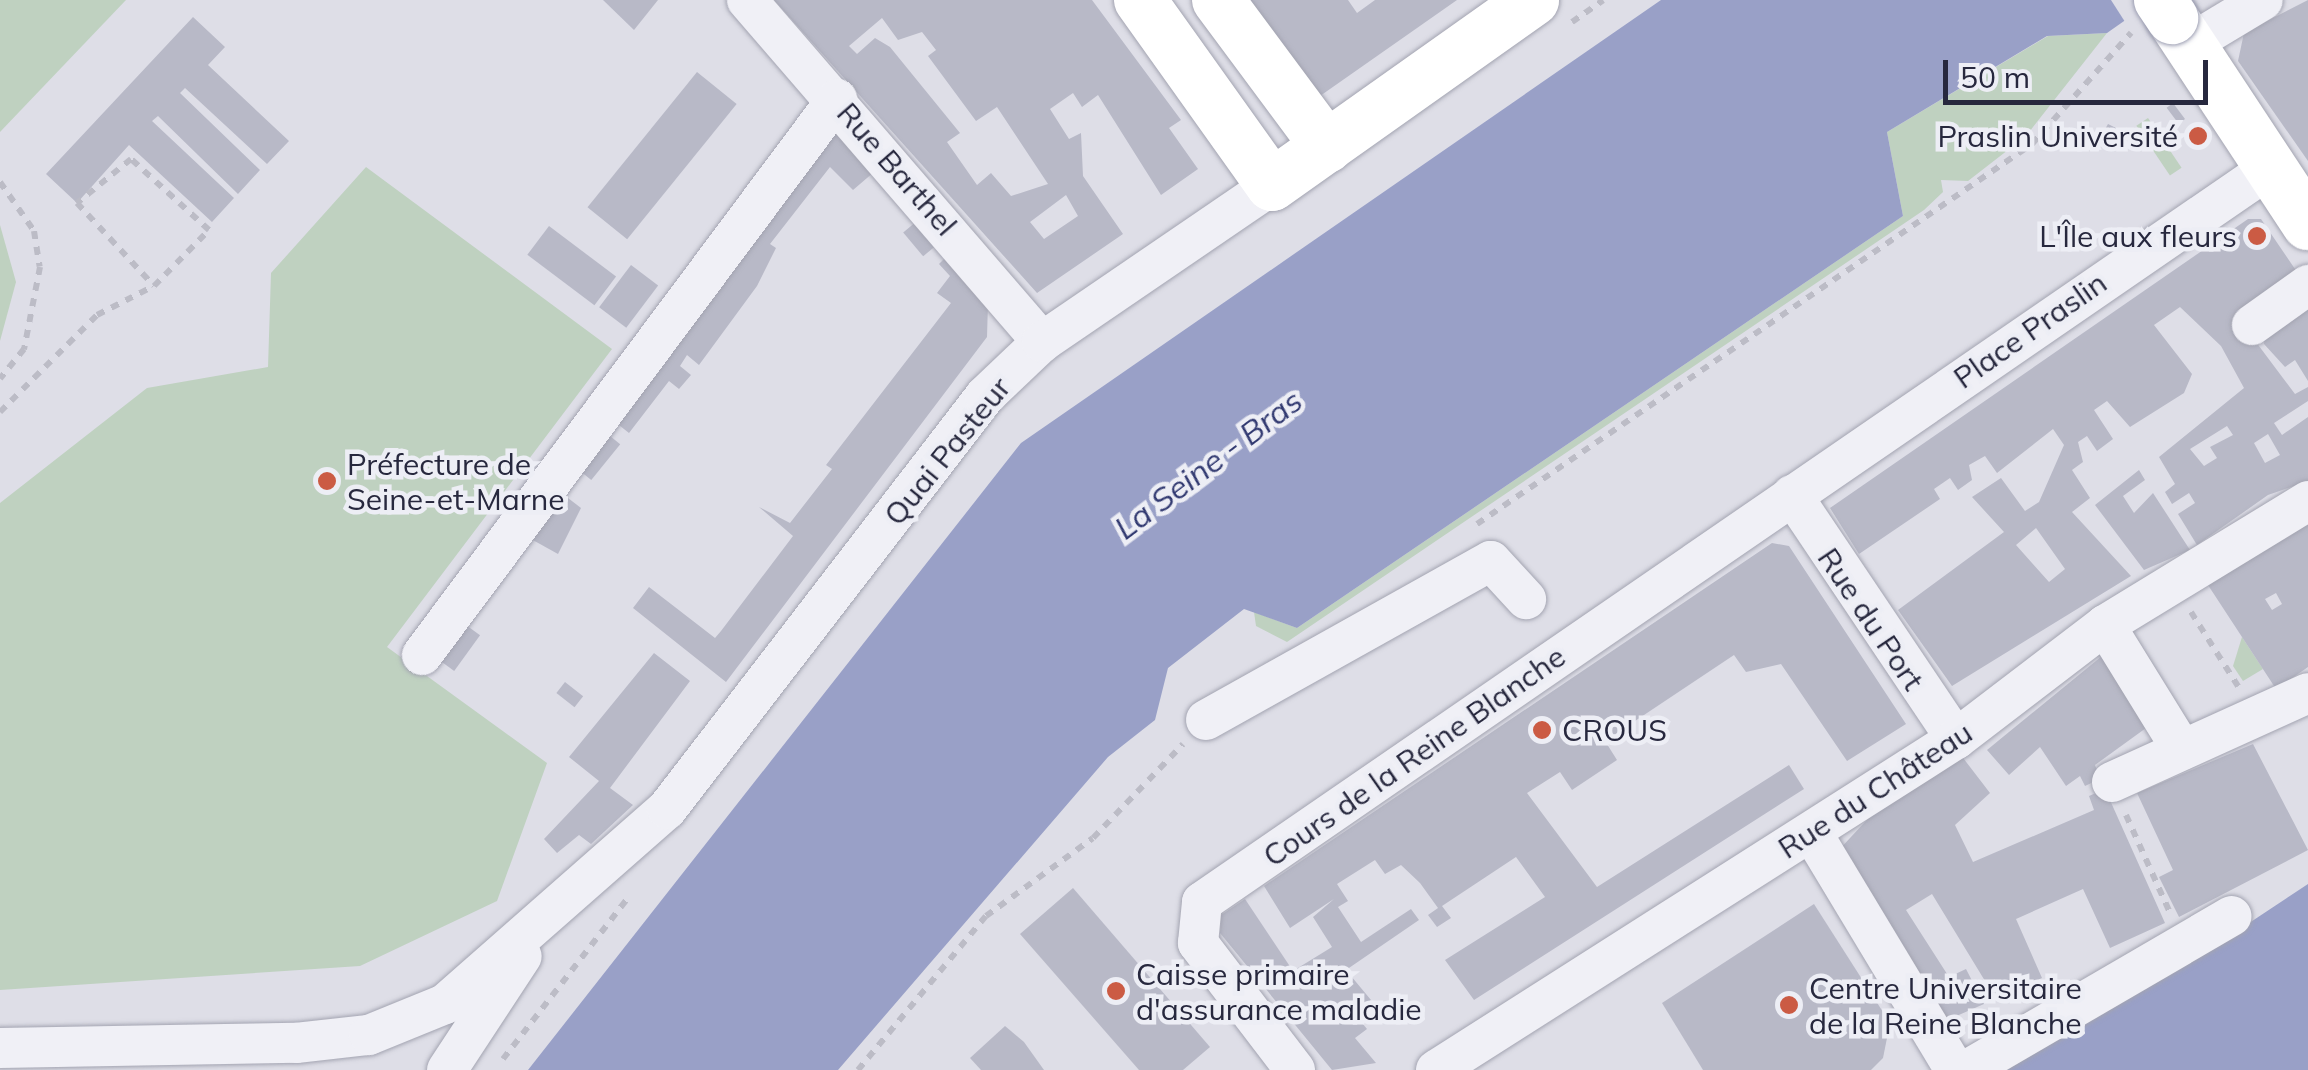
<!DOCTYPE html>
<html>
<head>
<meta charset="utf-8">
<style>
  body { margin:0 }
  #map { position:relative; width:2308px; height:1070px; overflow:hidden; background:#dedee7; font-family:Mulish,sans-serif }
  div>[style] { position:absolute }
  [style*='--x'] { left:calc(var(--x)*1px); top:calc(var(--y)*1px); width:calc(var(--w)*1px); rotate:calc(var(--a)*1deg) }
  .green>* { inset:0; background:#bfd1c0; transform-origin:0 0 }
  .water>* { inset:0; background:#99a0c7 }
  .pier>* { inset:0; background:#dedee7 }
  .building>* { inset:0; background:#b8b9c7; transform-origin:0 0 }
  .path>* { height:6px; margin-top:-3px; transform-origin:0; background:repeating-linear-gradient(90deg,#bcbcc6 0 8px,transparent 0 16px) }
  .roads { filter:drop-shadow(0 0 2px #a3a4b1) drop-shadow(0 0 2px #a3a4b1) }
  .minor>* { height:40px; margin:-20px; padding:0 20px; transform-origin:20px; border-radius:20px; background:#f0f0f6 }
  .major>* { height:52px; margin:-26px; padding:0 26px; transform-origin:26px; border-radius:26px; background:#fff }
  .bridges { filter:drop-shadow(0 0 2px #9d9fb3) drop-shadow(0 0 2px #9d9fb3) }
  .major-bridge>* { height:52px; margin:-26px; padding:0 26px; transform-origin:26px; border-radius:26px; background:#fff }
  .dots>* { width:28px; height:28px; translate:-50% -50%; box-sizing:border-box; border:5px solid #edeef5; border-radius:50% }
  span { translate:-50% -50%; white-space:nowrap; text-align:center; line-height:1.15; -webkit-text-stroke:9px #edeef5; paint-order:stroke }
  .poi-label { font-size:30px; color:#27283e }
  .right { translate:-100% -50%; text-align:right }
  .left { translate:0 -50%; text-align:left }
  .street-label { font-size:30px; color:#27283e }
  .water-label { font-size:32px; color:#323a71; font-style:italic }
  .scale { position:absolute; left:1943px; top:60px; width:265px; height:45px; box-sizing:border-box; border:5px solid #27283e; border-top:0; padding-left:12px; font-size:30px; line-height:35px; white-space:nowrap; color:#27283e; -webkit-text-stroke:8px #edeef5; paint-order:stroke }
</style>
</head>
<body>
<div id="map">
  <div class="green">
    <i style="clip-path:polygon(0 0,126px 0,0 132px)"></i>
    <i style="clip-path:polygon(2107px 33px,2026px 136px,1968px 181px,1941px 180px,1943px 192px,1924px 210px,1287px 642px,1256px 626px,1254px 612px,1297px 628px,1903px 216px,1887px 132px,2048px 36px)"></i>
    <i style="left:2148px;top:118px;width:60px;height:14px;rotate:56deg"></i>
    <i style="clip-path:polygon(366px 167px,612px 349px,387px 647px,547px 763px,497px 901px,360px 966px,0 990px,0 503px,147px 388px,268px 367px,271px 273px)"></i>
    <i style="clip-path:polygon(0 225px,16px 282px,0 341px)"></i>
    <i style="clip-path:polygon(2242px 637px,2263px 669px,2243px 681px,2233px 666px)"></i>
  </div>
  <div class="water">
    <i style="clip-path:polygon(1661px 0,2154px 0,2107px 33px,2047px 36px,1887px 132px,1903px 216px,1297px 628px,1244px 609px,1168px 668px,1155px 720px,1108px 757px,838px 1070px,528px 1070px,1021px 443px)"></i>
    <i style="clip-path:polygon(2308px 884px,2308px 1070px,2007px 1070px,2225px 939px)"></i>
  </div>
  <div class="pier">
    <i style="clip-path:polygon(2111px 0,2159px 0,2127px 25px)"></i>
  </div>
  <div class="building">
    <i style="clip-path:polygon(603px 0,658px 0,634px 30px)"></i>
    <i style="clip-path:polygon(evenodd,774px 0,1092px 0,1181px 120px,1169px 128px,1198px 169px,1161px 195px,1098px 95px,1082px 107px,1073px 93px,1050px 109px,1069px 139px,1081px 133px,1083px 176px,1123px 234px,1037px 293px,774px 0,882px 18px,898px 40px,922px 32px,936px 50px,928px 56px,976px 121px,997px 107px,1048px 184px,1011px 196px,991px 173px,977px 185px,947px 142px,960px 133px,890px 47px,875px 38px,857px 54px,849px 46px,882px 18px,774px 0,1066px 195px,1078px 216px,1044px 239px,1030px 222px,1066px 195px)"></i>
    <i style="clip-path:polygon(1248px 0,1348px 0,1357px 13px,1375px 0,1457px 0,1320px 96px)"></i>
    <i style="clip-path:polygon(2308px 0,2308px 161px,2238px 61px,2244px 33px)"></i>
    <i style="clip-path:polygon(193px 17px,225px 47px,208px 65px,289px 141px,267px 164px,185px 88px,180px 93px,260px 170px,238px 194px,158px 116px,152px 121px,234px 198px,212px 222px,129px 145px,77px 203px,46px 174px)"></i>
    <i style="left:697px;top:72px;width:51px;height:174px;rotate:39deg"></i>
    <i style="left:2173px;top:103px;width:20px;height:8px;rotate:53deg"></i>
    <i style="clip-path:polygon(2108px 124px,2118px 129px,2110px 147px,2098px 142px)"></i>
    <i style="clip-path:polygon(831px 127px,874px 172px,853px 190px,830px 167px,770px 244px,776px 248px,757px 286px,699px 365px,687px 355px,680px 366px,691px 375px,679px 389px,669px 381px,629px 433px,610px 418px)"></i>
    <i style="clip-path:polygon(evenodd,2248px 219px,2261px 219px,2297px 272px,2241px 322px,2295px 394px,2308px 387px,2308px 401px,2274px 423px,2282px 435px,2308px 417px,2308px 481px,2268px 495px,2197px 545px,2178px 514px,2195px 503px,2189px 493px,2172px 504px,2165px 492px,2175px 484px,2159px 457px,2244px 388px,2221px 346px,2180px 307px,2154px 325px,2192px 374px,2184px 393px,2130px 427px,2107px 401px,2094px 410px,2113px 439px,2097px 451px,2087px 436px,2078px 442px,2083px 462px,2072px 470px,2090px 498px,2072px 512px,2131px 576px,1952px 686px,1898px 610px,2004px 532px,1972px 497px,2001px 478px,2025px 511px,2039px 502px,2064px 445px,2053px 429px,1997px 473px,1985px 456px,1969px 465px,1972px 480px,1958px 490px,1950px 478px,1934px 489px,1940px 499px,1859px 554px,1830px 508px,2248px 219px,2227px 426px,2233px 435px,2210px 447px,2217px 458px,2204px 466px,2190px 449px,2227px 426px,2248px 219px,2268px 434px,2280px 455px,2265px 463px,2254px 443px,2268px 434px,2248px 219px,2036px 528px,2065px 569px,2049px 582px,2016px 545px,2036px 528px)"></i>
    <i style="left:917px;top:221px;width:31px;height:18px;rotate:50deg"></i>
    <i style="left:549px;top:226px;width:84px;height:36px;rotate:37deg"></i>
    <i style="clip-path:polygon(947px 256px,988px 303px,987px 337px,726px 682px,633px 608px,649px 587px,715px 638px,721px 631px,793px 536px,759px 507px,790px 523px,832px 469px,826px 465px,951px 303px,937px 293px,950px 276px,939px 264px)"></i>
    <i style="left:631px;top:265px;width:34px;height:53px;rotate:37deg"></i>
    <i style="clip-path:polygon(2308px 299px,2308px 381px,2295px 360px,2285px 367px,2264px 344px,2265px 330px)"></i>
    <i style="left:600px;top:428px;width:26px;height:46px;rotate:39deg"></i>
    <i style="clip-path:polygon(2139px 470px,2145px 480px,2123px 496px,2134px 513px,2153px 493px,2190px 550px,2144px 570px,2095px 505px)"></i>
    <i style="clip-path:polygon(555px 488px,581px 508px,558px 554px,522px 534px)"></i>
    <i style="clip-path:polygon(evenodd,2308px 519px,2308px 667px,2276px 689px,2206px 582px,2308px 519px,2276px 593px,2282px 604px,2272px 610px,2265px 599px,2276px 593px)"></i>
    <i style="clip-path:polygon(1772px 543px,1789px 546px,1906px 724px,1847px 761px,1781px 664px,1746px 672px,1734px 655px,1605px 741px,1617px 760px,1572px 790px,1560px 772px,1527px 793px,1597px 887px,1789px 765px,1804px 789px,1474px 1000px,1445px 960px,1545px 897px,1516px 857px,1442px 906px,1451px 918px,1437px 927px,1428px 915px,1438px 908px,1420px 883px,1401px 865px,1385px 874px,1375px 860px,1337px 884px,1348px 901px,1338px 907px,1361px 942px,1411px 909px,1419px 920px,1346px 970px,1371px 1000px,1354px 1013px,1367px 1029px,1355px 1038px,1376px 1063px,1332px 1070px,1220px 933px,1221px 915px,1245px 899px,1293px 971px,1332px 947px,1313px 917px,1334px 899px,1290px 928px,1264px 886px)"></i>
    <i style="left:459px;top:620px;width:26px;height:44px;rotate:36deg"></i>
    <i style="clip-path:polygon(654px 653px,690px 681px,610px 788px,633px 805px,591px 844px,579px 835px,557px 853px,544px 839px,599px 781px,569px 757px)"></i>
    <i style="clip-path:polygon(2102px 656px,2146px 728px,2095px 765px,2100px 779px,2085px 786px,2080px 776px,2066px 786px,2040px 747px,2009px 775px,1987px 750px)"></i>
    <i style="left:565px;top:682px;width:23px;height:14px;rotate:38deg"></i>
    <i style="clip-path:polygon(2253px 744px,2308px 850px,2179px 917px,2159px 877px,2173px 870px,2137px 793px)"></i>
    <i style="clip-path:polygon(1957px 750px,1990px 793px,1955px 825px,1973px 862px,2094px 810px,2089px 796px,2105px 789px,2165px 923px,2110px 948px,2083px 889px,2016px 919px,2042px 978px,1996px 999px,1932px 894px,1906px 910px,1949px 977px,1966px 969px,1984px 1004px,1945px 1021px,1837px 852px,1877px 809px)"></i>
    <i style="clip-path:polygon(1073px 888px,1210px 1047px,1183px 1070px,1139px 1070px,1020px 934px)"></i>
    <i style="clip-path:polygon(1814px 904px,1890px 1023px,1883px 1058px,1871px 1070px,1703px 1070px,1662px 1003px)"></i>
    <i style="clip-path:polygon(1005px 1026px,1024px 1042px,1044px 1070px,981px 1070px,970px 1058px)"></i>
  </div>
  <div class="path">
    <i style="--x:1572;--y:22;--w:38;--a:-35"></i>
    <i style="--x:0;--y:182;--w:60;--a:55.2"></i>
    <i style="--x:34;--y:231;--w:36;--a:81"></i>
    <i style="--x:40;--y:267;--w:84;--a:101"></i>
    <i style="--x:24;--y:349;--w:38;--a:129"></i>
    <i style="--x:0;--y:412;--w:137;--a:-45"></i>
    <i style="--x:97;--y:315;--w:64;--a:-27"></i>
    <i style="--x:154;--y:286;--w:78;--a:-45.5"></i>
    <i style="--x:209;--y:230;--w:105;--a:-137.7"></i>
    <i style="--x:131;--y:159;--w:70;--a:140.8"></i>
    <i style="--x:77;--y:203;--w:113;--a:47.1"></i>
    <i style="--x:1477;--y:524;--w:673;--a:-34.4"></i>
    <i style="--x:2032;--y:144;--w:149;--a:-48.3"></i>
    <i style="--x:2191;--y:612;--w:88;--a:57.6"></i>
    <i style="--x:2126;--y:815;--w:107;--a:65.8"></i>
    <i style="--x:503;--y:1059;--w:207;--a:-52.2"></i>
    <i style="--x:858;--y:1070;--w:200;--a:-50.3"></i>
    <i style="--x:986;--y:916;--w:132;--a:-36.1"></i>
    <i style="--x:1093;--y:838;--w:130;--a:-46.2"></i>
  </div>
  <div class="roads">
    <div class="minor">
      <i style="--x:747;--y:0;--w:452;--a:49.2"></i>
      <i style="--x:2188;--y:45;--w:87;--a:-31"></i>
      <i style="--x:2252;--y:325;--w:69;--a:-35.5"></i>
      <i style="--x:1792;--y:495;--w:294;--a:56.1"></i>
      <i style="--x:2105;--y:625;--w:145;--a:58.3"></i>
      <i style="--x:422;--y:655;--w:694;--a:-53.26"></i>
      <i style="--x:1206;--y:720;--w:326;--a:-29.2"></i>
      <i style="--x:1491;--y:561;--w:52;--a:47.4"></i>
      <i style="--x:2112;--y:782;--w:215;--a:-24.4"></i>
      <i style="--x:1812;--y:833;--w:277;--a:58.9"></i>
      <i style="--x:0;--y:1048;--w:296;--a:-1"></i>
      <i style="--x:296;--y:1043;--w:73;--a:-6.3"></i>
      <i style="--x:369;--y:1035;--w:82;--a:-22.2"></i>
      <i style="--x:445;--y:1004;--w:295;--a:-41.3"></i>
      <i style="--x:667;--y:809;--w:521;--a:-52.4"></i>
      <i style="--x:985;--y:396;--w:79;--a:-43.5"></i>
      <i style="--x:1042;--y:342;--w:278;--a:-34.3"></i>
      <i style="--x:447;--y:1070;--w:136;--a:-56.7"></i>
      <i style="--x:1295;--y:1070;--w:160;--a:-127.4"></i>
      <i style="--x:1198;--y:943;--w:41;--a:-84.4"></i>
      <i style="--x:1202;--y:902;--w:1296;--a:-34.5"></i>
      <i style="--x:1436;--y:1070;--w:616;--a:-32.48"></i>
      <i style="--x:1956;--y:739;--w:188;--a:-37.4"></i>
      <i style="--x:2105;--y:625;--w:238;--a:-31.4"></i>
      <i style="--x:1967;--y:1070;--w:306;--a:-30.2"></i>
    </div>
    <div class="major">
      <i style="--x:1140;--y:0;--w:227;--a:54.5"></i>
      <i style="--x:1272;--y:185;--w:320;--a:-35.3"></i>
      <i style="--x:1218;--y:0;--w:183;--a:53.4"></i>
      <i style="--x:2172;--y:18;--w:247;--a:56.6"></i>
    </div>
  </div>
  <div class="bridges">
    <div class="major-bridge">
      <i style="--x:2160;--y:0;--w:22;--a:56"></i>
    </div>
  </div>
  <div class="dots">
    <i style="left:2198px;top:136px;background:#cb5b44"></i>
    <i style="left:2257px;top:236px;background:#cb5b44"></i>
    <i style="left:327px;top:481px;background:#cb5b44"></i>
    <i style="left:1542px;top:730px;background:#cb5b44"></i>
    <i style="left:1116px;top:991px;background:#cb5b44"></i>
    <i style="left:1789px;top:1005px;background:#cb5b44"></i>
  </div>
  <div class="poi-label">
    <span class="right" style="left:2178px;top:136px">Praslin Université</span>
    <span class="right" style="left:2237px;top:236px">L'Île aux fleurs</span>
    <span class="left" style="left:347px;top:481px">Préfecture de<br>Seine-et-Marne</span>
    <span class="left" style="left:1562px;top:730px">CROUS</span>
    <span class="left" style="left:1136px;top:991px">Caisse primaire<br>d'assurance maladie</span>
    <span class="left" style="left:1809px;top:1005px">Centre Universitaire<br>de la Reine Blanche</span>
  </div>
  <div class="street-label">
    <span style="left:897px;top:169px;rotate:49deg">Rue Barthel</span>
    <span style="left:2030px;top:330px;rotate:-35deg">Place Praslin</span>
    <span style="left:947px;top:451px;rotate:-51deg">Quai Pasteur</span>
    <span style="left:1871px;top:619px;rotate:56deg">Rue du Port</span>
    <span style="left:1414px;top:756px;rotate:-35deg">Cours de la Reine Blanche</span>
    <span style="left:1875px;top:790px;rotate:-33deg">Rue du Château</span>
  </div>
  <div class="water-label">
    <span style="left:1208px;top:464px;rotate:-37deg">La Seine - Bras</span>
  </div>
  <div class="scale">50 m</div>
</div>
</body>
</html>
